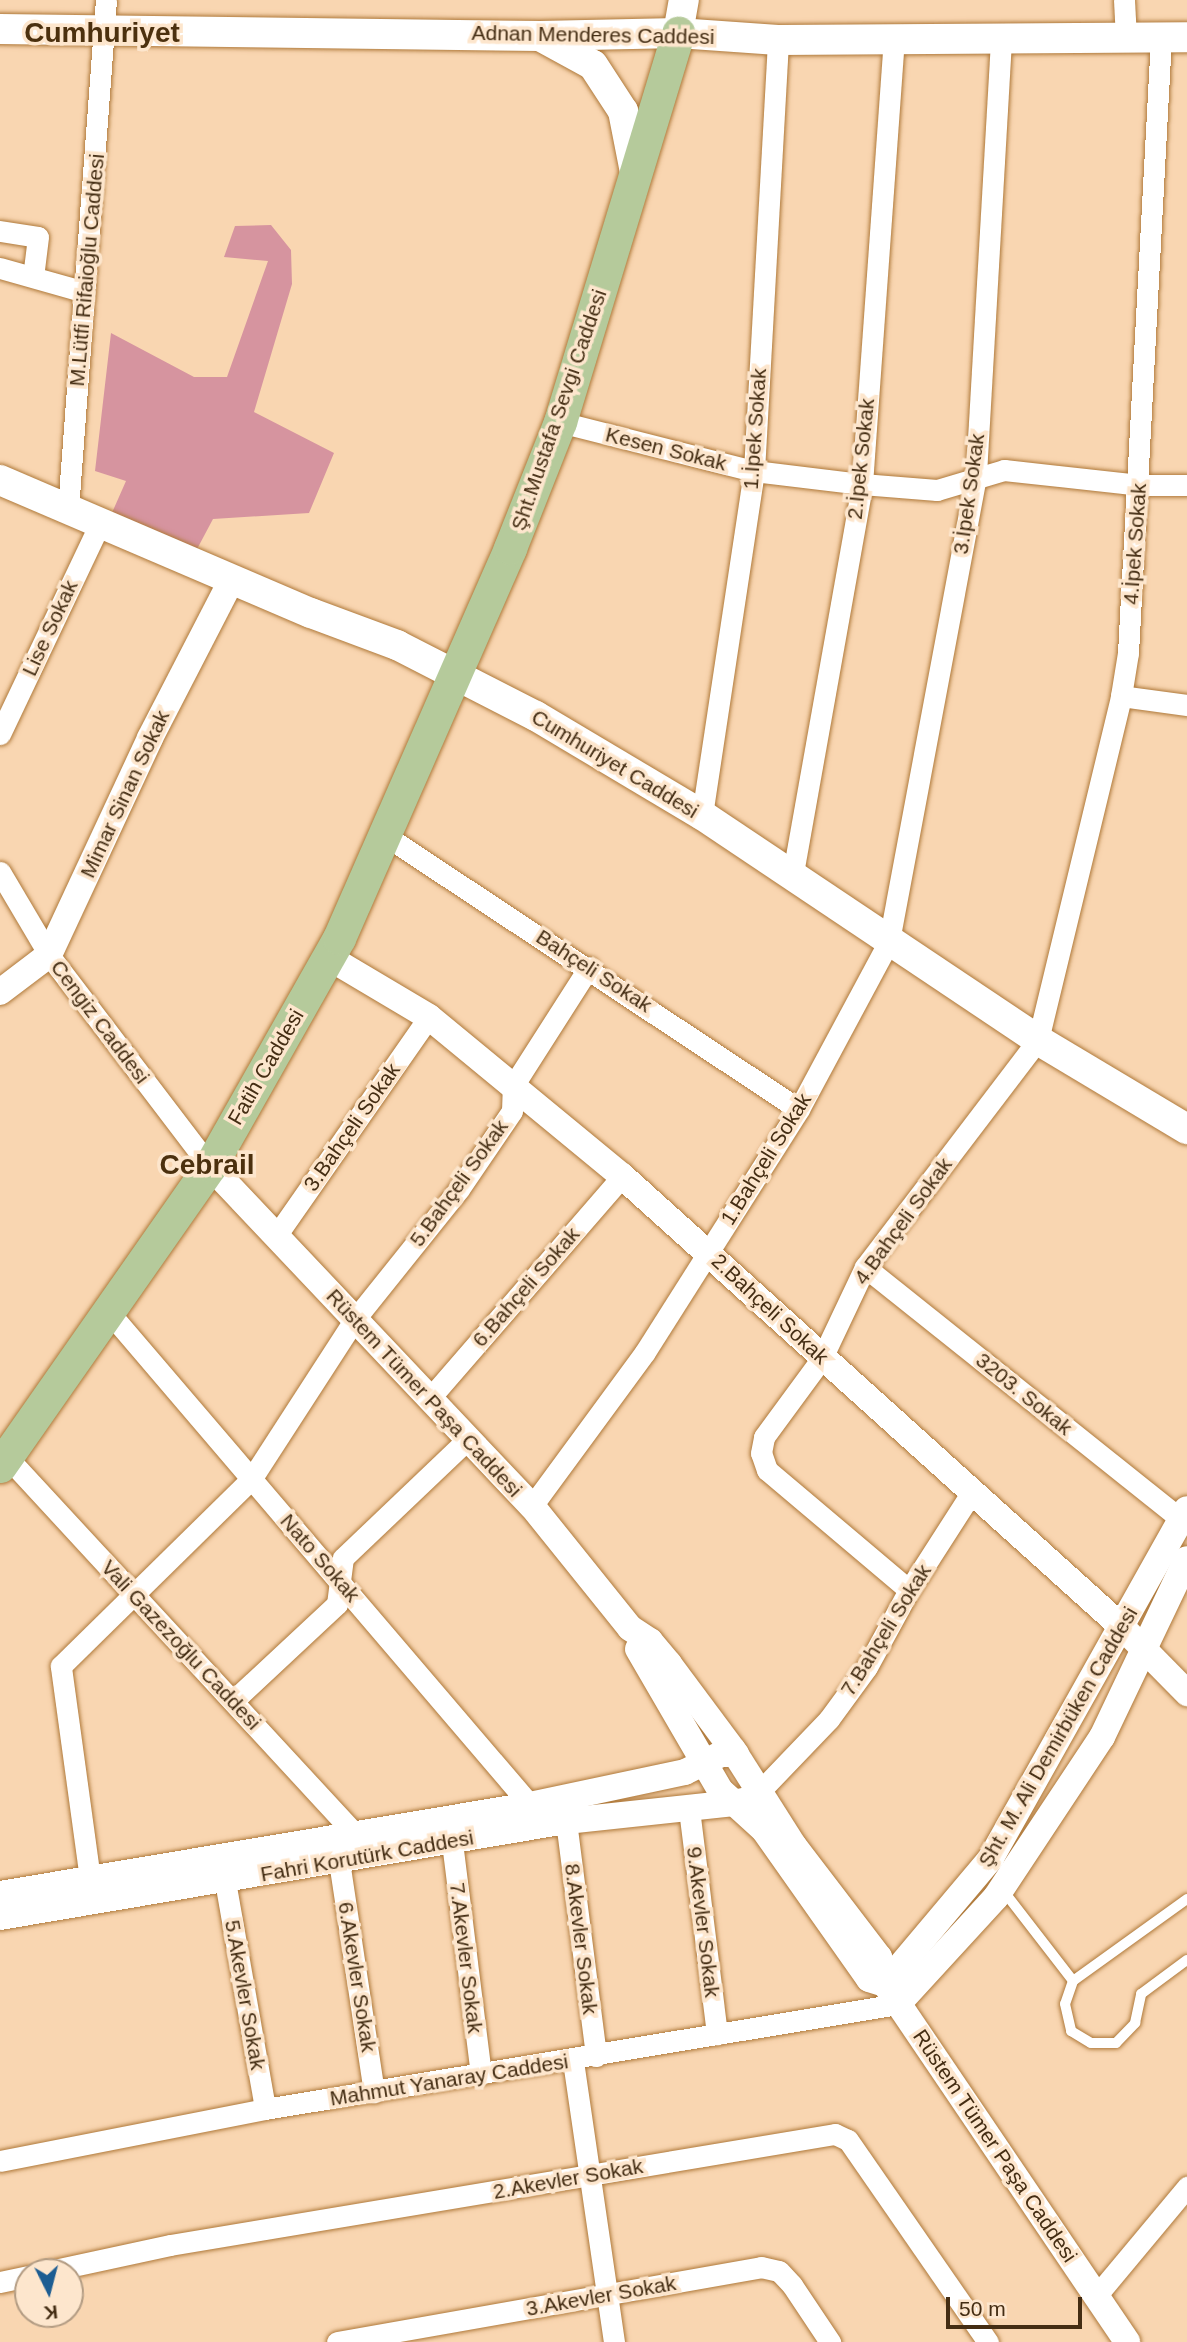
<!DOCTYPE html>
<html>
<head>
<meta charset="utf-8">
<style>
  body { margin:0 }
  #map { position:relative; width:1187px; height:2342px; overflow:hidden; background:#f9d6b1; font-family:Arial,sans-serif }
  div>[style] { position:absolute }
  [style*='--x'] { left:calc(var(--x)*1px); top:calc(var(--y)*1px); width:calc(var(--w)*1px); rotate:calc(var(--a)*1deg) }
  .forest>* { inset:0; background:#d6949f }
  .roads { filter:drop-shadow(0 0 2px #af793a) drop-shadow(0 0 2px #af793a) }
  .service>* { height:10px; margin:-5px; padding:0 5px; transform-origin:5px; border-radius:5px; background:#fff }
  .minor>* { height:21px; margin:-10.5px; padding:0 10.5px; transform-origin:10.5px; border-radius:10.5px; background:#fff }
  .tertiary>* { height:26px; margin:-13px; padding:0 13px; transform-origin:13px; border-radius:13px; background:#fff }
  .secondary>* { height:30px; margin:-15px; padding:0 15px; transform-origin:15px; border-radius:15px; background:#fff }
  .primary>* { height:33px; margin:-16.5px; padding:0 16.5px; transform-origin:16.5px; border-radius:16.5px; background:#b5ca9b }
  span { translate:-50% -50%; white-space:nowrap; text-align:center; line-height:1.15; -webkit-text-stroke:7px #fde6cd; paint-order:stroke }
  .street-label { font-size:21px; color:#442d13 }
  .district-label { font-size:28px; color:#4b300e; font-weight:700 }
  .north { position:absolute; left:14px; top:2258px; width:70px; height:70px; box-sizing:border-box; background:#fde6cd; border:2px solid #b39c83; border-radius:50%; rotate:174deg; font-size:19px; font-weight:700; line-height:28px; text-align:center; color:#442d13 }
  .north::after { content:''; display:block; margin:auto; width:24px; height:32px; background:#1d5d92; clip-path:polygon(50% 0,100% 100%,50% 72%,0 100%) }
  .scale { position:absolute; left:946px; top:2297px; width:136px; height:32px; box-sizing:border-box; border:4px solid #442d13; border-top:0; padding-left:9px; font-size:21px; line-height:24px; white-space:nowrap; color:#442d13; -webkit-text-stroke:5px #fde6cd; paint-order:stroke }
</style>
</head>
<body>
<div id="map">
  <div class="forest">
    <i style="clip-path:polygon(271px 225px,291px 250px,292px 284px,254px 412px,334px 453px,309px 513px,213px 519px,196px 551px,111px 515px,126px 481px,95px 471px,111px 333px,194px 377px,227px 377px,268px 261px,224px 257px,235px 226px)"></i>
  </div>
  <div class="roads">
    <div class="service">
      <i style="--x:1002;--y:1889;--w:116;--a:52.3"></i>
      <i style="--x:1187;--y:1899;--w:140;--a:144.3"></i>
      <i style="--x:1073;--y:1981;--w:24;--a:109"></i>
      <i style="--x:1065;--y:2004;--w:28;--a:77"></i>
      <i style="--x:1071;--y:2031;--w:23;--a:31"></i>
      <i style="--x:1091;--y:2043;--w:25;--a:0"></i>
      <i style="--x:1116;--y:2043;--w:28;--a:-46"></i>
      <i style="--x:1135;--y:2023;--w:30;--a:-78"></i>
      <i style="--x:1141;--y:1994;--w:57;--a:-36.5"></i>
    </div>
    <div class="minor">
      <i style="--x:1124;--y:0;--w:39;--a:87"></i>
      <i style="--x:0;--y:231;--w:38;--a:9"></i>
      <i style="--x:38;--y:237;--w:40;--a:97.1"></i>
      <i style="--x:0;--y:268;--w:88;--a:15.8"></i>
      <i style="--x:560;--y:422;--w:200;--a:14.2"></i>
      <i style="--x:754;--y:471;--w:109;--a:6.9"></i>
      <i style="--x:862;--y:484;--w:75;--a:4.6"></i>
      <i style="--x:937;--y:490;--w:70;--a:-16.6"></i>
      <i style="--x:1004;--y:470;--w:136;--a:6.3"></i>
      <i style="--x:1139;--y:485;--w:48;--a:0"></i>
      <i style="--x:68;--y:509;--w:510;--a:-85.73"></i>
      <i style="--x:1121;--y:696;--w:67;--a:7.8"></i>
      <i style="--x:0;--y:734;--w:233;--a:-64.6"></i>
      <i style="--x:702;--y:815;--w:348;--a:-81.4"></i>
      <i style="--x:754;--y:471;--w:432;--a:-86.8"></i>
      <i style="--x:386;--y:836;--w:495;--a:33.5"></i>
      <i style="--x:0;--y:872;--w:96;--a:59.4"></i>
      <i style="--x:49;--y:955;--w:265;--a:52.7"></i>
      <i style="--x:793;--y:873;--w:395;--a:-79.9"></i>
      <i style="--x:862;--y:484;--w:445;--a:-85.9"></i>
      <i style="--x:276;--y:1236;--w:267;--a:-55.1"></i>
      <i style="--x:865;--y:1267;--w:406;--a:38.6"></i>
      <i style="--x:108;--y:1311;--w:650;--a:49.49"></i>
      <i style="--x:430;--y:1398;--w:294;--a:-49.1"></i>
      <i style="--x:7;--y:1457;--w:513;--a:47.29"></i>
      <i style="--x:532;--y:1506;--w:191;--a:-53.7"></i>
      <i style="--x:645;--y:1352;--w:288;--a:-57.6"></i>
      <i style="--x:799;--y:1109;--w:191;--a:-61.8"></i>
      <i style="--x:889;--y:941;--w:475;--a:-79.4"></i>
      <i style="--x:976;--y:474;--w:435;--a:-86.7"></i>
      <i style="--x:909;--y:1590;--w:186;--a:-139.8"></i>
      <i style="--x:767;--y:1470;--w:18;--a:-109"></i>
      <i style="--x:761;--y:1453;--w:16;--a:-79"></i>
      <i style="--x:764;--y:1437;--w:98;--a:-53.7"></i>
      <i style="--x:822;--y:1358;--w:101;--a:-64.7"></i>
      <i style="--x:865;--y:1267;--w:285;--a:-52.7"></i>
      <i style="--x:1038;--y:1040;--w:354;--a:-76.4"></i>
      <i style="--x:1121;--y:696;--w:44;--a:-80.8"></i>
      <i style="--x:1128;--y:653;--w:616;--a:-86.93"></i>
      <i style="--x:234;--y:1700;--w:141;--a:-43"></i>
      <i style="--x:337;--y:1604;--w:46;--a:-82.6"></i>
      <i style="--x:343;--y:1558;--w:173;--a:-43.6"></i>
      <i style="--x:761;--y:1790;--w:98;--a:-46.2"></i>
      <i style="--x:829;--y:1719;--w:64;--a:-53.8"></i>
      <i style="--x:867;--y:1667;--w:88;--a:-61.4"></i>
      <i style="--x:909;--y:1590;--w:117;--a:-57.3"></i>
      <i style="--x:689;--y:1809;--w:227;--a:82.9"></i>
      <i style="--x:566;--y:1821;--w:237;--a:82.7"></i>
      <i style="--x:452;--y:1842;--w:234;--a:82.9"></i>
      <i style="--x:339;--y:1861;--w:234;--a:81.4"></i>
      <i style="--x:90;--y:1879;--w:215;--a:-97.8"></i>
      <i style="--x:61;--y:1666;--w:268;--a:-44.5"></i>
      <i style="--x:252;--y:1478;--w:189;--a:-57.1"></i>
      <i style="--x:355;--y:1319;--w:166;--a:-51.3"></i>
      <i style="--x:459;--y:1189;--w:94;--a:-55.8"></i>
      <i style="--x:512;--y:1111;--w:25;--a:-88"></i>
      <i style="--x:513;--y:1086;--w:141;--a:-57.4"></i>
      <i style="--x:225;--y:1881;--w:231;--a:80"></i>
      <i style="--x:573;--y:2061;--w:284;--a:81.7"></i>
      <i style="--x:0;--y:2161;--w:270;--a:-11.1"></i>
      <i style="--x:265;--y:2109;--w:642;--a:-9.42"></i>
      <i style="--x:45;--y:2272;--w:128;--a:-12.2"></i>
      <i style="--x:170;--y:2245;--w:674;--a:-9.48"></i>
      <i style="--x:835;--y:2134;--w:14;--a:25"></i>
      <i style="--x:848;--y:2140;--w:246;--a:55.3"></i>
      <i style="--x:0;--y:2282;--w:29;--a:-12"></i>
      <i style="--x:1097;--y:2295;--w:141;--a:-50.2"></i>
      <i style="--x:337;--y:2342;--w:431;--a:-10"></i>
      <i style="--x:761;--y:2267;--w:18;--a:13"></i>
      <i style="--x:779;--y:2271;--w:19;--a:47"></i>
      <i style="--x:792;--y:2285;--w:69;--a:56.3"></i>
    </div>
    <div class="tertiary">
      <i style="--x:328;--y:957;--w:117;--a:30.7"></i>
      <i style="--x:429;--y:1017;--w:250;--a:39.5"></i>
      <i style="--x:622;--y:1176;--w:673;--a:42.05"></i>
      <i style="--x:1122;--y:1627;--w:93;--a:45.4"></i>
      <i style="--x:0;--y:992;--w:61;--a:-37.1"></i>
      <i style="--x:49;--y:955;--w:239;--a:-65"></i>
      <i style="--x:150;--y:738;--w:179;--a:-62.7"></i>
      <i style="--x:210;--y:1166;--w:468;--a:46.6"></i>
      <i style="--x:532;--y:1506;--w:156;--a:51.2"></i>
      <i style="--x:630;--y:1628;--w:24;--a:33"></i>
      <i style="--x:650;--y:1641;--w:30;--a:50"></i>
      <i style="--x:669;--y:1664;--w:107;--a:53.3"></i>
      <i style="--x:733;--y:1750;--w:114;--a:57.6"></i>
      <i style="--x:794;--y:1846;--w:140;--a:52.6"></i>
      <i style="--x:879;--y:1957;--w:28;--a:77"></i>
      <i style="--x:885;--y:1984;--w:432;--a:55.9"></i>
      <i style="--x:638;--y:1649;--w:163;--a:59.8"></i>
      <i style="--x:720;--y:1790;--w:59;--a:42.3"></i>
      <i style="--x:764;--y:1830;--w:182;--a:54.8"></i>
      <i style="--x:869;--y:1979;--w:17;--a:17"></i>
      <i style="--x:0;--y:1894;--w:537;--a:-9.53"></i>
      <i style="--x:530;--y:1805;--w:158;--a:-12"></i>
      <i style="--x:685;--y:1772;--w:40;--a:-26.6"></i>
      <i style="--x:721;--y:1754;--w:15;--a:0"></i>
      <i style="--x:0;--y:1917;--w:574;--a:-9.63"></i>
      <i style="--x:566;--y:1821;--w:169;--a:-6.1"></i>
      <i style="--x:734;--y:1803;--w:14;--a:-12"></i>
      <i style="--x:748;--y:1800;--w:16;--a:-38"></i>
      <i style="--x:885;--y:1984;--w:165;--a:-49.9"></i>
      <i style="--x:991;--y:1858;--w:400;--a:-60.7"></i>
      <i style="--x:898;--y:2004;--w:145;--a:-47.5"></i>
      <i style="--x:996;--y:1897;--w:192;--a:-56.5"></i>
      <i style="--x:1102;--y:1737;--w:197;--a:-64.5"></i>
    </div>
    <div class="secondary">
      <i style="--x:0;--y:29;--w:540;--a:0.74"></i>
      <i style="--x:540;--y:36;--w:138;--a:-1.2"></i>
      <i style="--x:678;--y:33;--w:100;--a:4"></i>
      <i style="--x:778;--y:40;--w:409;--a:-0.4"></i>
      <i style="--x:678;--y:33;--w:34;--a:-80"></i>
      <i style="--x:540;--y:36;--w:60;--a:28.7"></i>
      <i style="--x:593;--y:65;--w:55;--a:56.9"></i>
      <i style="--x:623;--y:111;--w:62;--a:78.9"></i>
      <i style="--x:0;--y:480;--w:338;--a:23.2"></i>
      <i style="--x:311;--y:613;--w:92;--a:20.4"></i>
      <i style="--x:397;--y:645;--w:156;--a:27.1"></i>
      <i style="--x:536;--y:716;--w:193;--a:30.8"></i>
      <i style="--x:702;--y:815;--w:404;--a:33.8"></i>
      <i style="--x:1038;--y:1040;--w:174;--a:30.9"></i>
    </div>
    <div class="primary">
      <i style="--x:0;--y:1466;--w:366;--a:-55"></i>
      <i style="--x:210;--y:1166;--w:262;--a:-60.5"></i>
      <i style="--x:339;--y:938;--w:426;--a:-66.3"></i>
      <i style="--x:510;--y:548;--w:136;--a:-68.4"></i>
      <i style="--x:560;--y:422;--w:407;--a:-73.1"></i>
    </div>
  </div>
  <div class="street-label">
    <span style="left:593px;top:35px;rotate:1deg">Adnan Menderes Caddesi</span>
    <span style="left:87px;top:270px;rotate:-85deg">M.Lütfi Rifaioğlu Caddesi</span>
    <span style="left:559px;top:410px;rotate:-71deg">Şht.Mustafa Sevgi Caddesi</span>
    <span style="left:755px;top:429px;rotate:-86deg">1.İpek Sokak</span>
    <span style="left:666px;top:449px;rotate:14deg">Kesen Sokak</span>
    <span style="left:861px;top:459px;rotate:-84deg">2.İpek Sokak</span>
    <span style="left:969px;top:494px;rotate:-82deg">3.İpek Sokak</span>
    <span style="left:1135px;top:544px;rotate:-86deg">4.İpek Sokak</span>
    <span style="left:50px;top:628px;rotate:-65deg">Lise Sokak</span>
    <span style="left:615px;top:764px;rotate:31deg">Cumhuriyet Caddesi</span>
    <span style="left:125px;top:794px;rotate:-65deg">Mimar Sinan Sokak</span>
    <span style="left:594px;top:971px;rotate:33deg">Bahçeli Sokak</span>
    <span style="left:100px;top:1022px;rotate:53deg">Cengiz Caddesi</span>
    <span style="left:266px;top:1067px;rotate:-60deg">Fatih Caddesi</span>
    <span style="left:352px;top:1127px;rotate:-55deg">3.Bahçeli Sokak</span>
    <span style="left:766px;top:1159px;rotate:-58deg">1.Bahçeli Sokak</span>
    <span style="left:459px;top:1183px;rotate:-54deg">5.Bahçeli Sokak</span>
    <span style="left:903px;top:1221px;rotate:-54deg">4.Bahçeli Sokak</span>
    <span style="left:526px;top:1287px;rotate:-49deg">6.Bahçeli Sokak</span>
    <span style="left:770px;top:1309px;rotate:43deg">2.Bahçeli Sokak</span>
    <span style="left:424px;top:1393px;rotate:47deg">Rüstem Tümer Paşa Caddesi</span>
    <span style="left:1024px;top:1394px;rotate:39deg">3203. Sokak</span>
    <span style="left:320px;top:1558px;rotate:49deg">Nato Sokak</span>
    <span style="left:886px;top:1630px;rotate:-58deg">7.Bahçeli Sokak</span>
    <span style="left:181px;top:1645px;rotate:47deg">Vali Gazezoğlu Caddesi</span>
    <span style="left:1058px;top:1737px;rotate:-60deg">Şht. M. Ali Demirbüken Caddesi</span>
    <span style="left:367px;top:1856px;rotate:-10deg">Fahri Korutürk Caddesi</span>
    <span style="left:703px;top:1922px;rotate:83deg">9.Akevler Sokak</span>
    <span style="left:581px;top:1939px;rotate:83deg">8.Akevler Sokak</span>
    <span style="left:466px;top:1958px;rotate:83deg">7.Akevler Sokak</span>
    <span style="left:357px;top:1977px;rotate:81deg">6.Akevler Sokak</span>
    <span style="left:245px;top:1995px;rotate:80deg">5.Akevler Sokak</span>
    <span style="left:449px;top:2080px;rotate:-9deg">Mahmut Yanaray Caddesi</span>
    <span style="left:995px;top:2146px;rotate:56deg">Rüstem Tümer Paşa Caddesi</span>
    <span style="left:568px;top:2179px;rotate:-10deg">2.Akevler Sokak</span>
    <span style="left:601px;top:2296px;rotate:-10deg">3.Akevler Sokak</span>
  </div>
  <div class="district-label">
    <span style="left:102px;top:33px">Cumhuriyet</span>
    <span style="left:207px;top:1165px">Cebrail</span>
  </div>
  <div class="north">K</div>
  <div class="scale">50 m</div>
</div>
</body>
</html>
